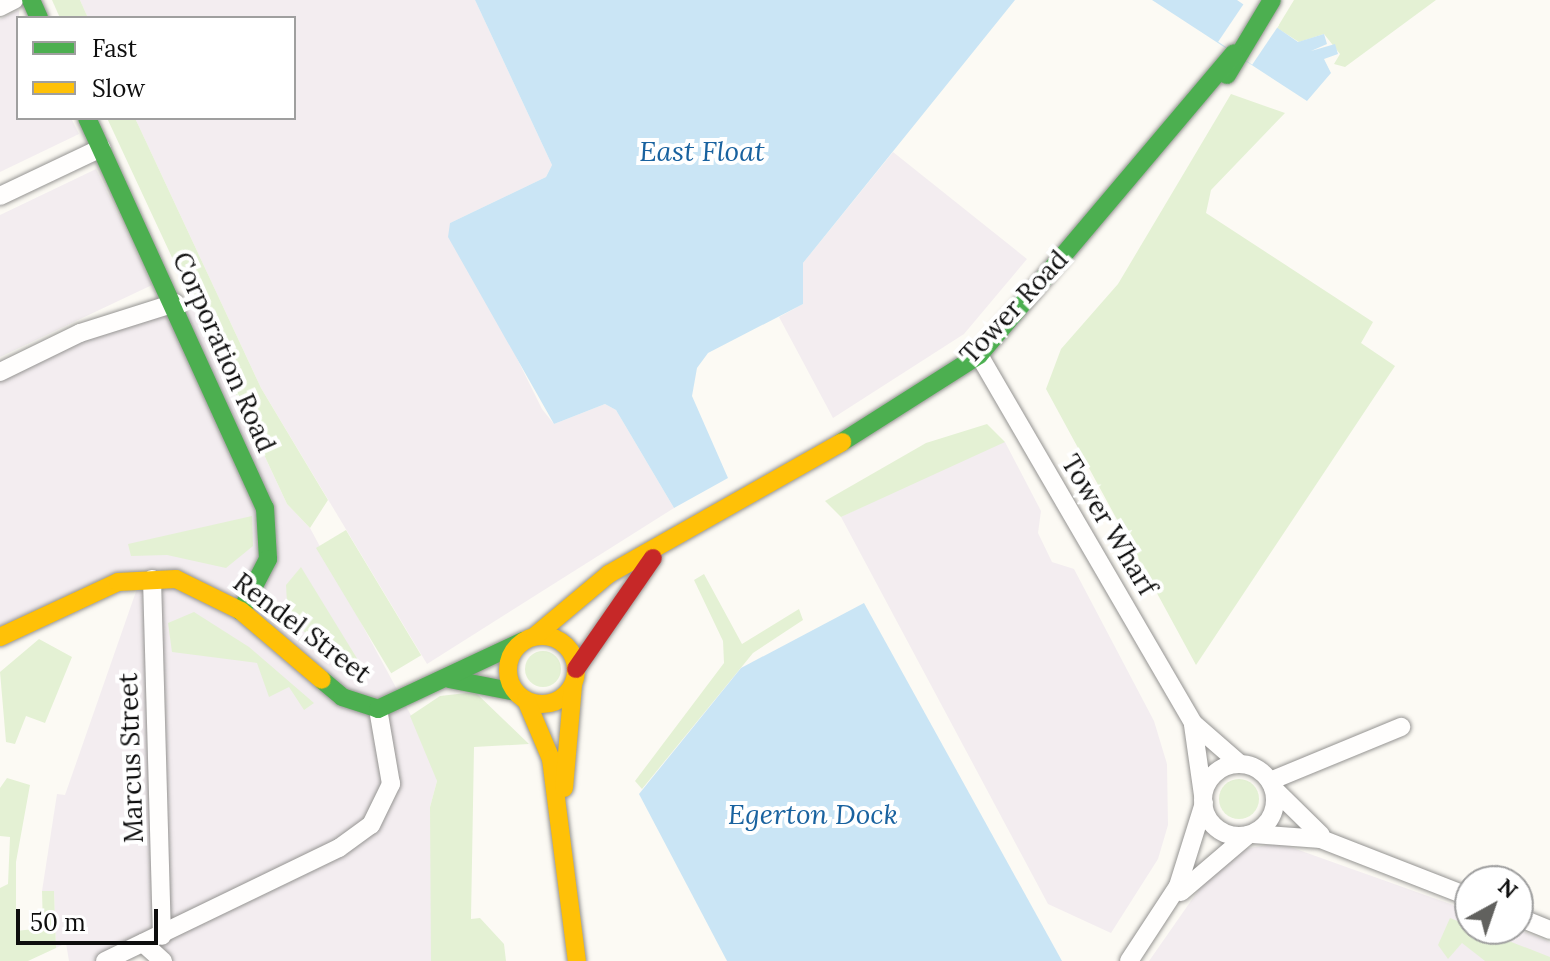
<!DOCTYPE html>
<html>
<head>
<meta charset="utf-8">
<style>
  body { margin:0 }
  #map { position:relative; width:1550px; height:961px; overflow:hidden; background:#fcfaf4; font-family:Lora,serif }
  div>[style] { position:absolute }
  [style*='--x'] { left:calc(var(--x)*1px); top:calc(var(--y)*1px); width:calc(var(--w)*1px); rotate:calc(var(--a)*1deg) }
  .industrial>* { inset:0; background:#f3edf0 }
  .green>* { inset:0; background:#e4f1d4; transform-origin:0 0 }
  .round { border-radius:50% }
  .water>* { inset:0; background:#cae5f5 }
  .pier>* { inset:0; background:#fcfaf4; transform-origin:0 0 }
  .roads { filter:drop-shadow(0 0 2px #959492) drop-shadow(0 0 2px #959492) }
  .street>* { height:18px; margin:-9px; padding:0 9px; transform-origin:9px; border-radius:9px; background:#fffefd }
  .street>.ring { margin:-9px; padding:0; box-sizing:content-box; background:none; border:18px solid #fffefd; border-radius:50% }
  .fast>* { height:18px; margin:-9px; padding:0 9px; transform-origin:9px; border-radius:9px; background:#4caf50 }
  .slow>* { height:18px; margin:-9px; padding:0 9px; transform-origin:9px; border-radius:9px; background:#ffc107 }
  .slow>.ring { margin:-9px; padding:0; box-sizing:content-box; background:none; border:18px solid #ffc107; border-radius:50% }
  .jam>* { height:18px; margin:-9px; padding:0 9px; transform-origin:9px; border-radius:9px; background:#c62828 }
  span { translate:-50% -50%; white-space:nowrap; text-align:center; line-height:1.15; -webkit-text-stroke:8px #fff; paint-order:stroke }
  .street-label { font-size:26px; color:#0e0e0e }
  .water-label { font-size:28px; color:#19629f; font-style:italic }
  .legend { position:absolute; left:16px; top:16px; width:280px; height:104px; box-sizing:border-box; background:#fff; border:2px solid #9f9f9f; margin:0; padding:10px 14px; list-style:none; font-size:24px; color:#0e0e0e }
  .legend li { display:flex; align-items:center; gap:16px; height:40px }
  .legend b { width:40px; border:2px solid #9f9f9f }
  .north { position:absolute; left:1454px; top:865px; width:80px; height:80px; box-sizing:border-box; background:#fff; border:2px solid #9f9f9f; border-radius:50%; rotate:40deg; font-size:22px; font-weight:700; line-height:32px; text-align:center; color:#0e0e0e }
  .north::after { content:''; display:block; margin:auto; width:28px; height:36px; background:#61615e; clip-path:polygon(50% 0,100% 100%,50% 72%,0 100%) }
  .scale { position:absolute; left:16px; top:909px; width:142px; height:36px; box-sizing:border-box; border:4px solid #0e0e0e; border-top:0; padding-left:10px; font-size:24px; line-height:28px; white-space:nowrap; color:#0e0e0e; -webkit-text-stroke:6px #fff; paint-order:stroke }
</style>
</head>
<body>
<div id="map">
  <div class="industrial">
    <i style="clip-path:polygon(80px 0,475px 0,552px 165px,546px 177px,450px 223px,542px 409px,554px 424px,605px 404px,616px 410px,674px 508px,427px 664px,261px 388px,135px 118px,294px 118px,294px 18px,88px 18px)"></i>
    <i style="clip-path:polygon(19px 10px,18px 118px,71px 118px,79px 134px,0 172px,0 19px)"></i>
    <i style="clip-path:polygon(893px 152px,1027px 259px,964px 334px,833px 418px,779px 317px,803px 304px,803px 263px)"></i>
    <i style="clip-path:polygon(96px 169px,152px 285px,0 357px,0 215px)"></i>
    <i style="clip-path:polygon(190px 297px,287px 504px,310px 528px,428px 747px,437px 781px,430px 807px,436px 882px,431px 961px,163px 961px,143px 943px,105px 961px,69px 961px,66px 943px,56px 948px,54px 891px,42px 891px,57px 794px,65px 795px,140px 580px,0 637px,0 371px)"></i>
    <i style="clip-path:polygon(996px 442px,1005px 442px,1041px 511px,1038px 533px,1052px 562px,1074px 569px,1154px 721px,1167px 764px,1168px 825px,1158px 859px,1111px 933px,1048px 904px,841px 517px)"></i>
    <i style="clip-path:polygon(1279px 843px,1470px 911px,1470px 929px,1516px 929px,1550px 942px,1550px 961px,1149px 961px,1216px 865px,1243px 849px)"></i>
  </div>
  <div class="green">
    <i style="clip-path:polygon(52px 0,80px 0,88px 18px,60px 18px)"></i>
    <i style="clip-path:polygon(1294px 0,1436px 0,1345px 67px,1334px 64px,1340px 54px,1324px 34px,1299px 42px,1277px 28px)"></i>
    <i style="clip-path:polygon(1231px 94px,1285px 113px,1211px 190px,1206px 213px,1373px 322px,1361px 343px,1395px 366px,1196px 665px,1046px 389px,1061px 349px,1118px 284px)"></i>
    <i style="clip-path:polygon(107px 118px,135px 118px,261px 388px,328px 500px,310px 528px,287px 504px)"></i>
    <i style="clip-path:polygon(987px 424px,1005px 442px,841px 517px,825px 501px,926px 443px)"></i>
    <i style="clip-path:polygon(252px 516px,253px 546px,226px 568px,167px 555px,131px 556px,128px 544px)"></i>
    <i style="left:346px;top:530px;width:146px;height:35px;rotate:59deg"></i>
    <i style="clip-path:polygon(301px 567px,369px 678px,288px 620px,286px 585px)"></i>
    <i style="clip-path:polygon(704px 574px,742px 644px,799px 609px,803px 620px,753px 653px,642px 789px,635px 781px,724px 663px,723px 641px,694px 580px)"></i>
    <i style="clip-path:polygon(194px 612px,249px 647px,314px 703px,304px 710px,289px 687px,269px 697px,257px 663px,172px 652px,168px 623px)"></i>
    <i style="clip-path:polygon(39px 639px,72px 657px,45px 723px,26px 716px,15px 744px,6px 742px,0 672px)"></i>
    <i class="round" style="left:525px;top:651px;width:36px;height:36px"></i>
    <i style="clip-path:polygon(475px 692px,529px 744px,474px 747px,471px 919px,480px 918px,504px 944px,506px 961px,431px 961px,430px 807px,437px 781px,410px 716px,440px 696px)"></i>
    <i style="clip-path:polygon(7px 778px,30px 785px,16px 862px,16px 931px,43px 928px,42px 891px,54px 891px,56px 948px,28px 961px,0 961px,0 888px,8px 884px,10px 837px,0 836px,0 788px)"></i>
    <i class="round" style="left:1219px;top:779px;width:40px;height:40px"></i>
    <i style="clip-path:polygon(1450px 918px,1550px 957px,1550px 961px,1485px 961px,1462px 943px,1448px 959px,1438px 945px)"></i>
  </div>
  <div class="water">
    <i style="clip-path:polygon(475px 0,1015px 0,803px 263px,803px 304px,708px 353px,697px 368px,692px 396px,728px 478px,674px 508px,616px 410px,605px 404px,554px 424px,448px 237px,450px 223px,546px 177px,552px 165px)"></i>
    <i style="clip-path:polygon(1152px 0,1237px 0,1298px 42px,1324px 34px,1327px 44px,1311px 51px,1335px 44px,1338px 54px,1324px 59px,1331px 73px,1307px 101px)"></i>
    <i style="clip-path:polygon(864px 603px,1062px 961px,727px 961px,639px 794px,741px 668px)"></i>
  </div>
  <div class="pier">
    <i style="left:1245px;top:2px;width:41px;height:48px;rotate:34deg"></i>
  </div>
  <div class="roads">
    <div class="street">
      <i style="--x:0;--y:7;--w:16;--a:-27"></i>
      <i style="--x:0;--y:196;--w:112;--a:-25.4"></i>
      <i style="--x:979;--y:355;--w:426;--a:59.8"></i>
      <i style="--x:1193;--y:723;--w:62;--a:41.1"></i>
      <i style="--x:0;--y:372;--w:89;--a:-26"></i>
      <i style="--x:80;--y:333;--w:100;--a:-17.5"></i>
      <i style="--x:152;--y:579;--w:357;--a:88.4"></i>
      <i style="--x:1193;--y:725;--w:71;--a:81.9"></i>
      <i class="ring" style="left:1203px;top:764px;width:54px;height:54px"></i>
      <i style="--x:1270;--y:781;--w:142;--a:-22.4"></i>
      <i style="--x:1273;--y:788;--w:67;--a:44.4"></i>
      <i style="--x:1253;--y:834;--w:68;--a:4.2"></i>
      <i style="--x:1321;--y:839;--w:160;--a:21.3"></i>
      <i style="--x:1181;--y:892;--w:88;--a:-40.4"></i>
      <i style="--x:1518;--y:917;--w:35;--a:22"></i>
      <i style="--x:143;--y:943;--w:27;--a:42"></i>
      <i style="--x:105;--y:961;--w:260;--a:-25.8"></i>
      <i style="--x:339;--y:848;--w:39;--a:-36"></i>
      <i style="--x:371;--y:825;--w:46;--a:-64"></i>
      <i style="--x:391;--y:784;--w:76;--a:-99.8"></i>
      <i style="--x:1129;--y:961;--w:90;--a:-56.8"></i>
      <i style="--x:1178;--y:886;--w:87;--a:-72.6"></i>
    </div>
    <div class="fast">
      <i style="--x:31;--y:0;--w:20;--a:66"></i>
      <i style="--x:1227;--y:75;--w:87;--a:-59"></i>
      <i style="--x:87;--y:118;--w:429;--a:65.5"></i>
      <i style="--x:265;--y:508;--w:51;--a:86.6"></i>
      <i style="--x:268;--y:559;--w:59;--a:117.4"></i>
      <i style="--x:842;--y:442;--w:162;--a:-32.4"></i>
      <i style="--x:979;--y:355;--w:395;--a:-49.8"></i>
      <i style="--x:449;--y:679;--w:68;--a:11"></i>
      <i style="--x:322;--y:680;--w:26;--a:40"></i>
      <i style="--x:342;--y:697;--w:38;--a:18"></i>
      <i style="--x:378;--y:709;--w:160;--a:-25.1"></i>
    </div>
    <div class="slow">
      <i class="ring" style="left:508px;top:636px;width:50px;height:50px"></i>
      <i style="--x:535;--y:636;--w:97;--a:-40"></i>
      <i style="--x:609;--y:574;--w:268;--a:-29.5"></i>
      <i style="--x:0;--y:637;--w:130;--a:-25"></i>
      <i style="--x:118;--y:582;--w:58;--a:-3"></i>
      <i style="--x:176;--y:579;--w:72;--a:26.2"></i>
      <i style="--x:241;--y:611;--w:106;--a:40.4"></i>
      <i style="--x:526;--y:700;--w:64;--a:67"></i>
      <i style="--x:551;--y:759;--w:204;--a:82.7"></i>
      <i style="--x:564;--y:788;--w:103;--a:-85"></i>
    </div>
    <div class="jam">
      <i style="--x:576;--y:669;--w:135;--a:-55.3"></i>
    </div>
  </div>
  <div class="street-label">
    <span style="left:1014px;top:307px;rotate:-47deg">Tower Road</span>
    <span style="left:224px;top:352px;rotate:66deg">Corporation Road</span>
    <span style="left:1109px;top:525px;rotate:59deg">Tower Wharf</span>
    <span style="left:302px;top:628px;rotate:37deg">Rendel Street</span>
    <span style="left:131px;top:758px;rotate:-92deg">Marcus Street</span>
  </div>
  <div class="water-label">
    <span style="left:702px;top:151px">East Float</span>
    <span style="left:813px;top:814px">Egerton Dock</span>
  </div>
  <ul class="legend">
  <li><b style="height:10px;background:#4caf50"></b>Fast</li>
  <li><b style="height:10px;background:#ffc107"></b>Slow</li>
  </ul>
  <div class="north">N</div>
  <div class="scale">50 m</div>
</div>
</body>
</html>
